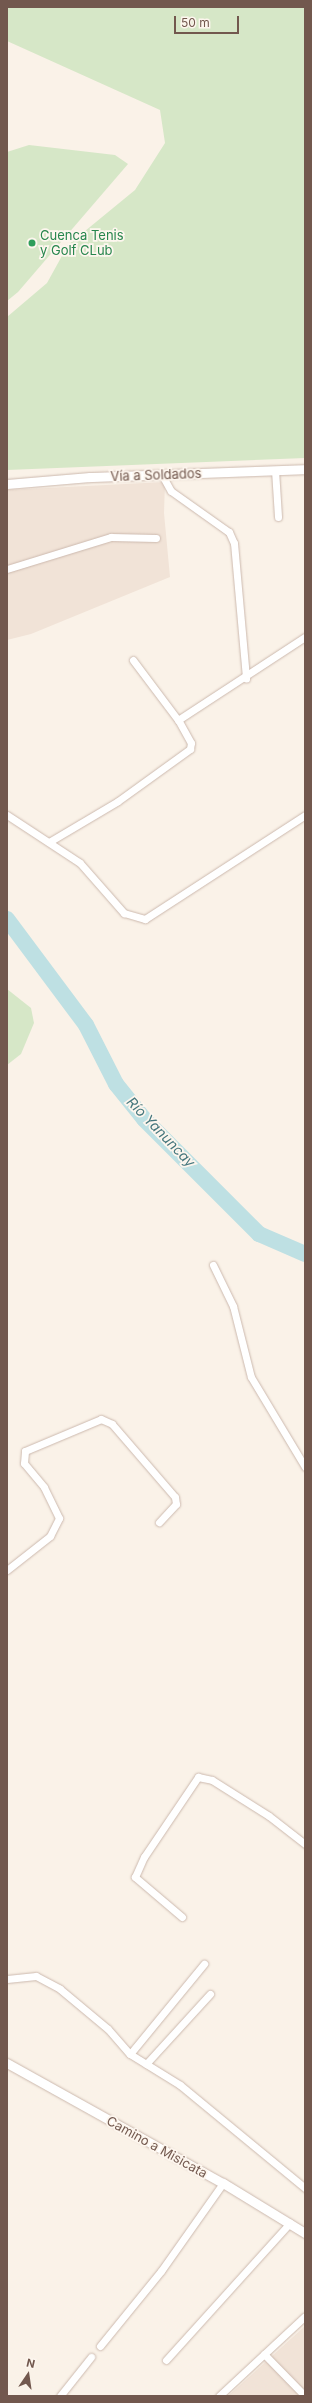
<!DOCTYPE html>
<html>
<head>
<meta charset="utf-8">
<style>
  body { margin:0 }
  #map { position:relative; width:312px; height:2403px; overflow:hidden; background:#faf2e8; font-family:Inter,sans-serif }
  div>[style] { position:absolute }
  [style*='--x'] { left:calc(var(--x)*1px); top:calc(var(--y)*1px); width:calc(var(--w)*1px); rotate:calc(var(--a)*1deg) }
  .residential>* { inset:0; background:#f1e3d7 }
  .green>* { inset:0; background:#d6e7c7 }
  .river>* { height:16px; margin:-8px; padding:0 8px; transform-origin:8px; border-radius:8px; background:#bee0e3 }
  .roads { filter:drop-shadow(0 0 1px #ccb9ae) drop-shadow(0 0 1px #ccb9ae) }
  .minor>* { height:7px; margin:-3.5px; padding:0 3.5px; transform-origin:3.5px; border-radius:3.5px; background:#fff }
  .tertiary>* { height:9px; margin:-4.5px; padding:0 4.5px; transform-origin:4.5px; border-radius:4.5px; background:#fff }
  .dots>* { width:11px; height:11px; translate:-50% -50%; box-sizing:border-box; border:2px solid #fdf6ee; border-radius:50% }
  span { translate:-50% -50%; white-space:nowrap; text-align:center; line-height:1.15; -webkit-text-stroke:3.5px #fdf6ee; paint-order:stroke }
  .leisure-label { font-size:13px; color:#27864d }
  .left { translate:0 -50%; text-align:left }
  .street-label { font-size:13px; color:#72584e }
  .water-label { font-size:14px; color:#46777d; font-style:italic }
  .frame { position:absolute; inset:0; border:8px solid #72584e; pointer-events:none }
  .north { position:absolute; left:8px; top:2355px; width:40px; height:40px; -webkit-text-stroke:3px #fdf6ee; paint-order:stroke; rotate:13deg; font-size:11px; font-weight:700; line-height:16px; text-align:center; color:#72584e }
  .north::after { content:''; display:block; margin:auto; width:14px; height:18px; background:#72584e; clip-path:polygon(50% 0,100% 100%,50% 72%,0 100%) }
  .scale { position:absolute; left:174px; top:16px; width:65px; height:18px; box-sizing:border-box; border:2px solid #72584e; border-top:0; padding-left:5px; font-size:12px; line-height:14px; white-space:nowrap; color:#72584e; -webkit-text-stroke:3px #fdf6ee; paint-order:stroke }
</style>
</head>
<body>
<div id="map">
  <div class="residential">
    <i style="clip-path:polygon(165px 482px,164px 513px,170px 577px,31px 634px,7px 640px,7px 490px)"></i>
    <i style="clip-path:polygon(305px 2326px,305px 2396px,228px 2396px,248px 2378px)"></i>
  </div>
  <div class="green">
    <i style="clip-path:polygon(7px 7px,305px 7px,305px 458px,7px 470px,7px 317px,47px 283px,68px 245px,135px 190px,165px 143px,160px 110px,7px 41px)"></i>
    <i style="clip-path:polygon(29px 145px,115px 155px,128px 164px,18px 292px,7px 301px,7px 152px)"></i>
    <i style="clip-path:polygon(7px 989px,31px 1008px,34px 1023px,21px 1054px,7px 1065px)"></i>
  </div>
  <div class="river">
    <i style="--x:7;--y:919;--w:132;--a:53.3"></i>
    <i style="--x:86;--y:1025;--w:66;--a:63"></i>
    <i style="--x:116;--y:1084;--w:45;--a:51.3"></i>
    <i style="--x:144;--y:1119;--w:163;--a:45"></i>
    <i style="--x:259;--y:1234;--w:50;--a:23.5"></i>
  </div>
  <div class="roads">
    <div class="minor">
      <i style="--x:275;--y:470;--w:47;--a:86.3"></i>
      <i style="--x:162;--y:475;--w:18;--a:61"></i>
      <i style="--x:171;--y:491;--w:71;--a:35.3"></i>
      <i style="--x:229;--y:532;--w:12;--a:66"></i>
      <i style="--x:234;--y:543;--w:136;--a:84.9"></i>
      <i style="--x:7;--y:569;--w:109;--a:-17.1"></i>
      <i style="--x:111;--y:537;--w:45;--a:1.3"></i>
      <i style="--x:178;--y:720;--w:152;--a:-33.2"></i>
      <i style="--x:7;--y:815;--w:87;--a:33.3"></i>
      <i style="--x:80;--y:863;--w:67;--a:48.7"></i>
      <i style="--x:124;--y:913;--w:22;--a:16"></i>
      <i style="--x:145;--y:919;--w:191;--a:-33"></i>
      <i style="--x:49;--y:842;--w:80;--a:-30.7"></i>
      <i style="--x:118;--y:801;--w:89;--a:-35.8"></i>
      <i style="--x:190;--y:749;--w:6;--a:-81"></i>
      <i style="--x:191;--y:743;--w:26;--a:-119"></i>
      <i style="--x:178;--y:720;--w:75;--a:-126.9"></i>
      <i style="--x:213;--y:1265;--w:46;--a:64"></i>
      <i style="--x:233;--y:1306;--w:73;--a:75.8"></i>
      <i style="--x:251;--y:1377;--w:105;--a:59"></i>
      <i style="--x:7;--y:1570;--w:55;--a:-38.3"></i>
      <i style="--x:50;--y:1536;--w:20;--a:-63"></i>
      <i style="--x:59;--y:1518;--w:34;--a:-116"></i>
      <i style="--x:44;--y:1487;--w:31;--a:-130"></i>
      <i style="--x:24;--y:1463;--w:12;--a:-85"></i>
      <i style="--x:25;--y:1451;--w:82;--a:-22.8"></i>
      <i style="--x:101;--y:1419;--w:12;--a:24"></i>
      <i style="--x:112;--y:1424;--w:96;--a:49.2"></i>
      <i style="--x:175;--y:1497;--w:7;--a:82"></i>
      <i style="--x:176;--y:1504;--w:25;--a:133"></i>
      <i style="--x:182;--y:1917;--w:62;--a:-139.6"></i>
      <i style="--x:135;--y:1877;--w:22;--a:-66"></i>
      <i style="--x:144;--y:1857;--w:97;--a:-56"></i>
      <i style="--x:198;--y:1777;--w:14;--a:12"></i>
      <i style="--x:212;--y:1780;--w:67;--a:32.3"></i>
      <i style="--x:269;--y:1816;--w:46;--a:37.9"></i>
      <i style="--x:7;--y:1979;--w:29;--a:-6"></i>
      <i style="--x:36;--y:1976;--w:27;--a:28"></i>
      <i style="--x:60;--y:1989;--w:62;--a:39.8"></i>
      <i style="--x:108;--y:2029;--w:33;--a:49"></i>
      <i style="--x:130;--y:2054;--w:59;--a:31.8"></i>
      <i style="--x:180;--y:2085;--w:162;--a:39.5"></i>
      <i style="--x:130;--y:2054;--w:117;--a:-50.6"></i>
      <i style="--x:146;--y:2064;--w:95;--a:-47.6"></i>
      <i style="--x:100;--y:2346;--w:97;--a:-50.9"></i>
      <i style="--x:161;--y:2271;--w:108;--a:-54.8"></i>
      <i style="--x:264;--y:2354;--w:59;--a:45.7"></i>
      <i style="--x:166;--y:2360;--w:185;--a:-47.9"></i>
      <i style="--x:60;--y:2396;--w:50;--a:-51.5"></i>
      <i style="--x:219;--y:2396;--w:117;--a:-42.9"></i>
    </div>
    <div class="tertiary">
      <i style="--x:7;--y:484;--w:83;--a:-4.8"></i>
      <i style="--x:90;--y:477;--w:215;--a:-2.1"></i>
      <i style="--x:7;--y:2063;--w:247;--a:29.1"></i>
      <i style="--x:223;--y:2183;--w:96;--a:31.4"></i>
    </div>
  </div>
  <div class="dots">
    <i style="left:32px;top:243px;background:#2e9e5b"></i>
  </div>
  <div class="leisure-label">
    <span class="left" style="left:40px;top:243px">Cuenca Tenis<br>y Golf CLub</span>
  </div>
  <div class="street-label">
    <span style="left:156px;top:475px;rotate:-2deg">Vía a Soldados</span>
    <span style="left:157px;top:2147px;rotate:29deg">Camino a Misicata</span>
  </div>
  <div class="water-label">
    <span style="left:161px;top:1132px;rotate:46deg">Río Yanuncay</span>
  </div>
  <div class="frame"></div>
  <div class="north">N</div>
  <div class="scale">50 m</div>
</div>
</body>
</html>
